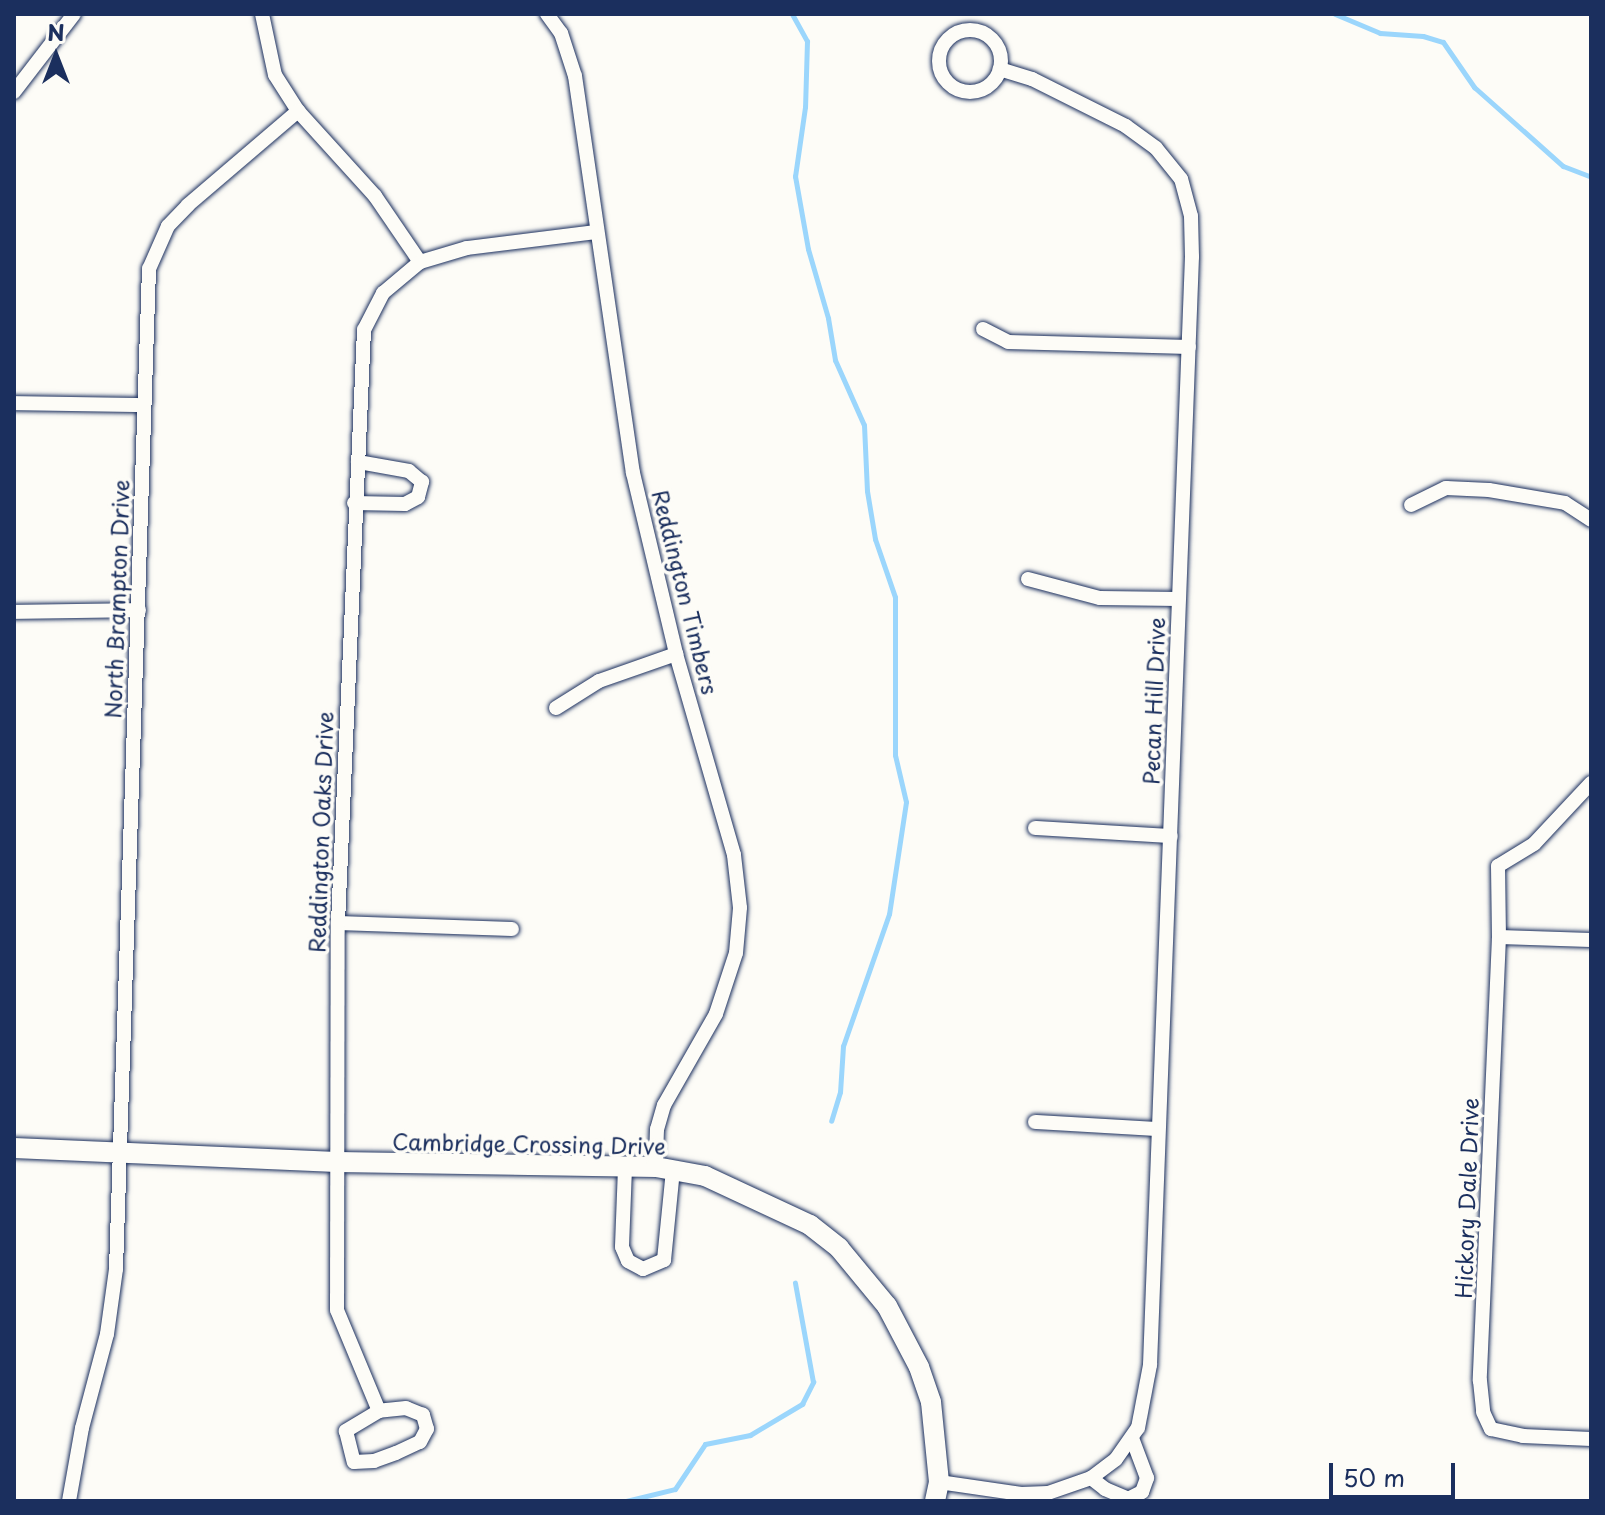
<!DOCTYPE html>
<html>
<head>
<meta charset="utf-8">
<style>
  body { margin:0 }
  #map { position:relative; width:1605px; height:1515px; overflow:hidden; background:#fdfcf7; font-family:"Playpen Sans",sans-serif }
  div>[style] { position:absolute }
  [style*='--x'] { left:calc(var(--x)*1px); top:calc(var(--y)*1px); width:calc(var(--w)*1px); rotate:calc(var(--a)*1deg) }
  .stream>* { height:5px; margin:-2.5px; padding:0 2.5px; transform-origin:2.5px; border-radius:2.5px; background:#9bd6fc }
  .roads { filter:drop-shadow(0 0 2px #1b2f5e) drop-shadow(0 0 2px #1b2f5e) }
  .street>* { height:14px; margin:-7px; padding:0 7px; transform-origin:7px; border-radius:7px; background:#fdfcf7 }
  .street>.ring { margin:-7px; padding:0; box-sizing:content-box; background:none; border:14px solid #fdfcf7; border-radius:50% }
  .secondary>* { height:20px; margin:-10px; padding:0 10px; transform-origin:10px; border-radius:10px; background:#fdfcf7 }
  span { translate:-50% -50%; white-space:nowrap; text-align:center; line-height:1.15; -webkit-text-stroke:7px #fdfcf7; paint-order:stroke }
  .street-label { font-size:22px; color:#1b2f5e }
  .frame { position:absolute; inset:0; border:16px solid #1b2f5e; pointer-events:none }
  .north { position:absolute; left:16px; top:16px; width:80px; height:80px; -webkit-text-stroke:6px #fdfcf7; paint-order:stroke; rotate:0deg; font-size:22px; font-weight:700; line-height:32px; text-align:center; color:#1b2f5e }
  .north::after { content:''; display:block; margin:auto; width:28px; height:36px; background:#1b2f5e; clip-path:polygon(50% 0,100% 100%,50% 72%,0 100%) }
  .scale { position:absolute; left:1329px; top:1463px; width:126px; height:36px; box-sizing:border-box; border:4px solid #1b2f5e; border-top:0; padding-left:10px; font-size:24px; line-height:28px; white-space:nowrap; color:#1b2f5e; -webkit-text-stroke:6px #fdfcf7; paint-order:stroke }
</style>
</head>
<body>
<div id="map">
  <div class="stream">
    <i style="--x:792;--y:14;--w:31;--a:61"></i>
    <i style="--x:807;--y:41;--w:66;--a:91.7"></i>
    <i style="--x:805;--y:107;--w:70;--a:98.2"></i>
    <i style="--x:795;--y:176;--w:74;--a:79.9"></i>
    <i style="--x:808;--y:249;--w:72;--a:73.8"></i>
    <i style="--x:828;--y:318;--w:43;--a:80.5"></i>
    <i style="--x:835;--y:360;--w:71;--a:66"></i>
    <i style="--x:864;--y:425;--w:66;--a:87.4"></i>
    <i style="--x:867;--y:491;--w:49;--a:80.5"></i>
    <i style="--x:875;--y:539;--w:61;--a:71"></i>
    <i style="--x:895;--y:597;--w:158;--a:90"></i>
    <i style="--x:895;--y:755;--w:48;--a:76.8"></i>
    <i style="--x:906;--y:802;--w:113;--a:98.6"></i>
    <i style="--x:889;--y:914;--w:140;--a:109.2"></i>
    <i style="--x:843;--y:1046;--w:46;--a:93.7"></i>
    <i style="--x:840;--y:1092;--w:30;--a:107"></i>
    <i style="--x:1335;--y:14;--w:49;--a:22.9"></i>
    <i style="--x:1380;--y:33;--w:43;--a:4"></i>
    <i style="--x:1423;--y:36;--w:21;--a:17"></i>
    <i style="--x:1443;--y:42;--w:55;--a:55.4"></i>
    <i style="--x:1474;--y:87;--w:119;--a:41.6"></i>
    <i style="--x:1563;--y:166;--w:30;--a:21"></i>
    <i style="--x:626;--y:1501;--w:50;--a:-13.8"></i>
    <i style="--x:675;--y:1489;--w:54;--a:-56.3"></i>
    <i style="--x:705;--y:1444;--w:46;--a:-11.3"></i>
    <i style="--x:750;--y:1435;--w:61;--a:-30.8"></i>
    <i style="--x:802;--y:1404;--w:25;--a:-63"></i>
    <i style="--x:813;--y:1382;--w:101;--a:-100.3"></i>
  </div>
  <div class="roads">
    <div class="street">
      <i style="--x:262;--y:14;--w:62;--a:78"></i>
      <i style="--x:275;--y:75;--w:43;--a:57.4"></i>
      <i style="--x:298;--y:111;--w:115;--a:47.8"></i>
      <i style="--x:375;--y:196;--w:80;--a:55.7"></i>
      <i style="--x:547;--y:14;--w:24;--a:54"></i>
      <i style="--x:561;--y:33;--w:45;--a:72"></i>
      <i style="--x:575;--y:76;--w:401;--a:81.7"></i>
      <i style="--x:633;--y:473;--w:186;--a:76.6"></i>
      <i style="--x:676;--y:654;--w:209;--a:73.9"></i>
      <i style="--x:734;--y:855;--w:53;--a:83.5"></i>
      <i style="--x:740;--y:908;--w:45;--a:95.1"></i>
      <i style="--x:736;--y:953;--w:64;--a:108.2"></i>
      <i style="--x:716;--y:1014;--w:105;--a:119.7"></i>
      <i style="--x:664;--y:1105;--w:25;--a:106"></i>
      <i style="--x:657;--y:1129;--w:38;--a:92"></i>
      <i class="ring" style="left:939px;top:30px;width:48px;height:48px"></i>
      <i style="--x:14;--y:92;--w:98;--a:-52.4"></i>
      <i style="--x:983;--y:329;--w:28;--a:27"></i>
      <i style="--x:1008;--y:342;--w:181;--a:1.6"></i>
      <i style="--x:14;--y:403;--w:130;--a:0.9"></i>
      <i style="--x:354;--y:503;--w:51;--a:1.1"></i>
      <i style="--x:405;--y:504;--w:15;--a:-28"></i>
      <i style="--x:418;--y:497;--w:16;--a:-75"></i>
      <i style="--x:422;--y:482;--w:17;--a:-140"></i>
      <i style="--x:409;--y:471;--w:52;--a:-170"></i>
      <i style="--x:1411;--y:505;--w:39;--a:-26"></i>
      <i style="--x:1446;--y:488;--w:43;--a:2.7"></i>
      <i style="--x:1489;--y:490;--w:77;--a:9.7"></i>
      <i style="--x:1565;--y:503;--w:31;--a:33"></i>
      <i style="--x:1028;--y:579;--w:74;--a:14.8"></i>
      <i style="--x:1100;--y:598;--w:78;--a:0.7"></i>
      <i style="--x:14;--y:612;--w:125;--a:-0.9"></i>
      <i style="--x:556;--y:708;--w:51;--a:-32.1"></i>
      <i style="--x:599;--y:681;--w:82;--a:-19.3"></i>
      <i style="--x:1591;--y:783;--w:83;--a:133.1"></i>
      <i style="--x:1534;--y:844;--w:42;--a:148.6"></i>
      <i style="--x:1498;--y:866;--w:71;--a:89.2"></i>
      <i style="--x:1499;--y:937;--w:444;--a:92.5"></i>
      <i style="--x:1480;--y:1381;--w:31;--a:84"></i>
      <i style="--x:1483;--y:1412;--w:19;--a:65"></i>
      <i style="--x:1491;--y:1429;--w:33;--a:12"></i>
      <i style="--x:1523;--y:1436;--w:68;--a:2.5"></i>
      <i style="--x:1035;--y:828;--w:136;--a:3.4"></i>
      <i style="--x:338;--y:923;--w:174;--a:2"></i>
      <i style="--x:1499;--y:937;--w:92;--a:1.9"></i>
      <i style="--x:1035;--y:1122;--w:123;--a:3.3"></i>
      <i style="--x:625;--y:1168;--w:79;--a:92.2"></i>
      <i style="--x:622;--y:1247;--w:15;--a:67"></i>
      <i style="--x:628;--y:1261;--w:17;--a:28"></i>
      <i style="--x:643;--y:1269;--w:23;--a:-23"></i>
      <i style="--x:664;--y:1260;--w:90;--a:-84.3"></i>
      <i style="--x:379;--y:1411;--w:39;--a:149"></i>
      <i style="--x:346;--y:1431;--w:32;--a:76"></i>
      <i style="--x:354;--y:1462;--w:20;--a:-3"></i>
      <i style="--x:374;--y:1461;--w:23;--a:-20"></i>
      <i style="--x:396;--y:1453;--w:26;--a:-25"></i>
      <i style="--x:420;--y:1442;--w:15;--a:-62"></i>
      <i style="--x:427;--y:1429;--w:15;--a:-106"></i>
      <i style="--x:423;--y:1415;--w:18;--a:-158"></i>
      <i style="--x:406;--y:1408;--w:27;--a:174"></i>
      <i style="--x:379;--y:1411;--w:109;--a:-112.6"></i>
      <i style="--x:337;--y:1310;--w:387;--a:-89.9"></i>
      <i style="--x:338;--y:923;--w:594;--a:-87.49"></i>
      <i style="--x:364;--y:330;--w:42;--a:-62.8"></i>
      <i style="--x:383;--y:293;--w:48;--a:-40"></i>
      <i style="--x:420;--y:262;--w:49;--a:-16.6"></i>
      <i style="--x:467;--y:248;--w:129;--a:-7.1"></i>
      <i style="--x:1091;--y:1478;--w:18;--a:38"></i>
      <i style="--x:1105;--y:1489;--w:25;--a:23"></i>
      <i style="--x:1128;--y:1499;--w:16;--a:-27"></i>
      <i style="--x:1142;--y:1492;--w:15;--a:-70"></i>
      <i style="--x:1147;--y:1478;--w:43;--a:-110.6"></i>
      <i style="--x:939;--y:1482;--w:83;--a:8.3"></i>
      <i style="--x:1021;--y:1494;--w:27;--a:-2"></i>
      <i style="--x:1048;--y:1493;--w:46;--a:-19.2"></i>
      <i style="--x:1091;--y:1478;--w:31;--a:-37"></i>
      <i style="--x:1116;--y:1459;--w:38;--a:-55"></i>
      <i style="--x:1138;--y:1428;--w:64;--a:-79.2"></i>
      <i style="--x:1150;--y:1365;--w:1109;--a:-87.83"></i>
      <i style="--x:1192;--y:257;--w:41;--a:-91.4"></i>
      <i style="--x:1191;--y:216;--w:38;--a:-105"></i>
      <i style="--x:1181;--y:179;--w:40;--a:-129"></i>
      <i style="--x:1156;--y:148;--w:37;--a:-144"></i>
      <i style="--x:1126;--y:126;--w:105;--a:-153.4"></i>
      <i style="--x:1032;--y:79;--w:34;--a:-163"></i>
      <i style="--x:69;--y:1501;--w:74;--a:-79.9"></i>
      <i style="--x:82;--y:1428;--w:97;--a:-75.1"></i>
      <i style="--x:107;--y:1334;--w:66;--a:-82.1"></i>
      <i style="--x:116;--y:1269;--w:1001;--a:-88.11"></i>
      <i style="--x:149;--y:269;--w:47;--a:-66.2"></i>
      <i style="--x:168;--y:226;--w:29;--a:-46"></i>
      <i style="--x:188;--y:205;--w:145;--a:-40.5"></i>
    </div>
    <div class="secondary">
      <i style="--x:14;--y:1148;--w:323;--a:2.5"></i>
      <i style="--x:337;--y:1162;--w:319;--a:0.9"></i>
      <i style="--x:656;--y:1167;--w:50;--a:10.4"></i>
      <i style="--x:705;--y:1176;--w:116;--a:25"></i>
      <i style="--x:810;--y:1225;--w:37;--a:38"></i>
      <i style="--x:839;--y:1248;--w:75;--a:50.4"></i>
      <i style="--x:887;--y:1306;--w:69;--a:62.3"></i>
      <i style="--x:919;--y:1367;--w:37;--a:71"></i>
      <i style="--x:931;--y:1402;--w:80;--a:84.3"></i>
      <i style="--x:939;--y:1482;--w:19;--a:102"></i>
    </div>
  </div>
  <div class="street-label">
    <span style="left:686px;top:592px;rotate:76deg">Reddington Timbers</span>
    <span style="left:116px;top:599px;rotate:-88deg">North Brampton Drive</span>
    <span style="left:1153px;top:701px;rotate:-88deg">Pecan Hill Drive</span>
    <span style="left:320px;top:832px;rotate:-88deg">Reddington Oaks Drive</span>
    <span style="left:529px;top:1143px;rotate:1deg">Cambridge Crossing Drive</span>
    <span style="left:1466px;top:1198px;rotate:-88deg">Hickory Dale Drive</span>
  </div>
  <div class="frame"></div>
  <div class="north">N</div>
  <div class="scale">50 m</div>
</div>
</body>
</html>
